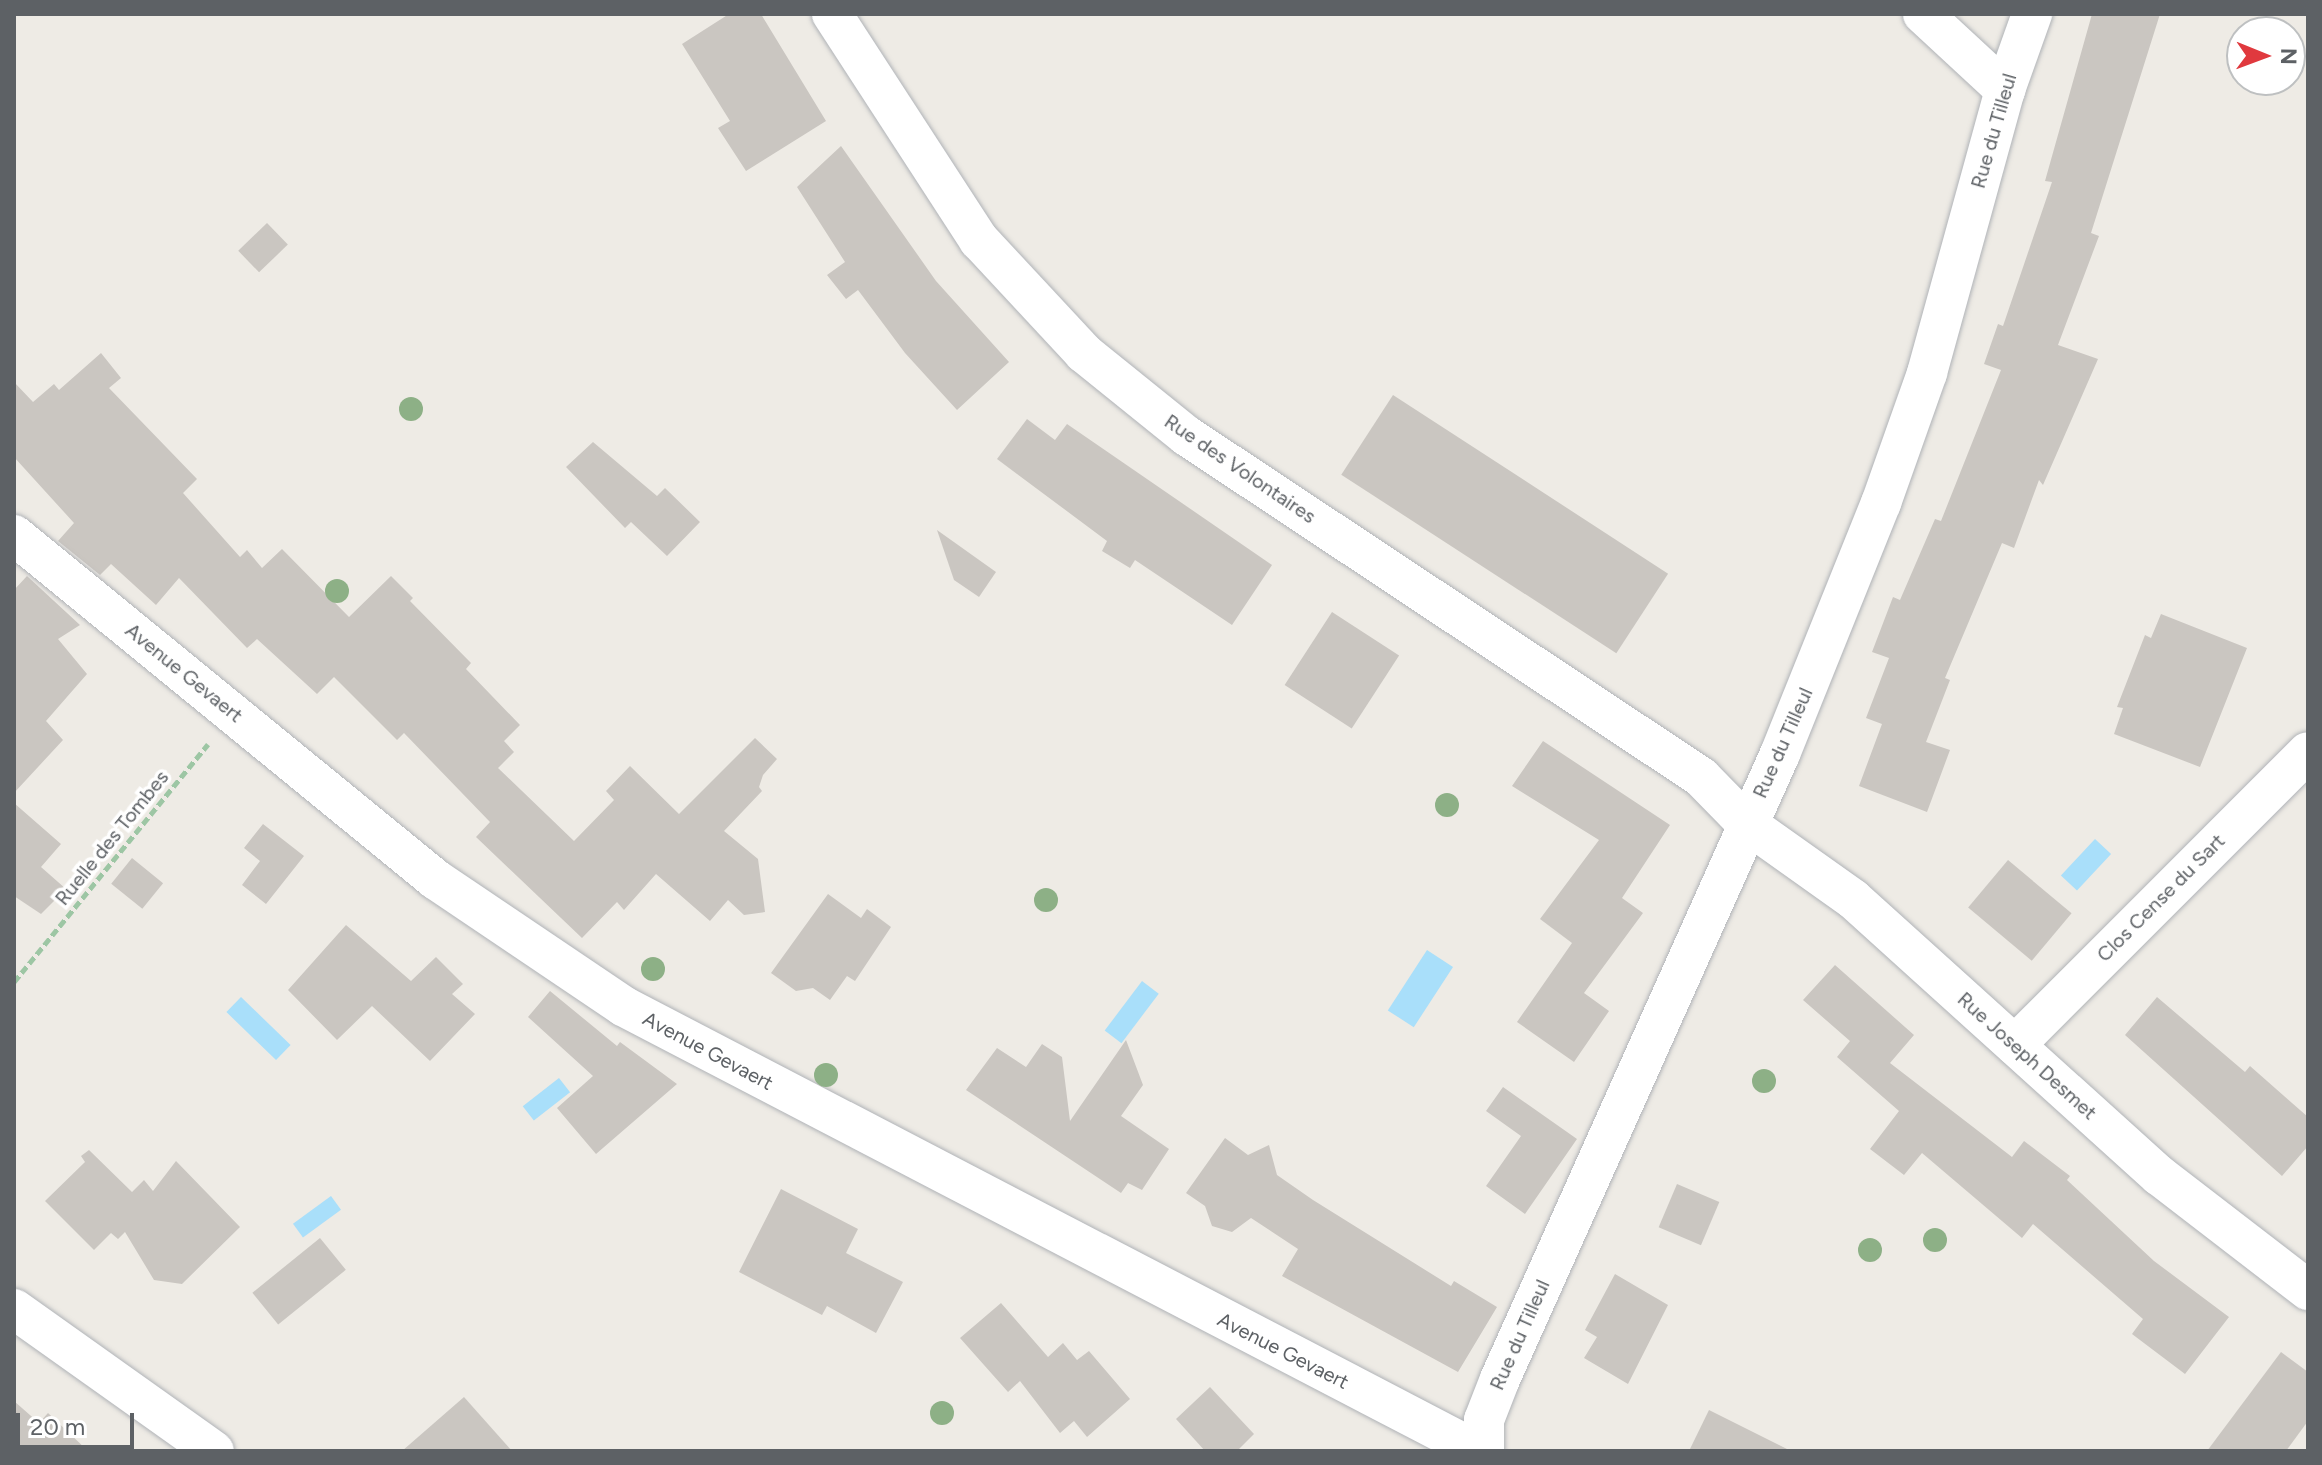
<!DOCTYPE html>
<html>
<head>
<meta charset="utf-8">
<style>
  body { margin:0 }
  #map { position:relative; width:2322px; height:1465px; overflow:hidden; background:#eeebe5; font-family:Figtree,sans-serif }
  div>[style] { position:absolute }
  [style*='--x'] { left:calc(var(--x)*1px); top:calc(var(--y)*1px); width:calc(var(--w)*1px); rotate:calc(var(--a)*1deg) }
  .water>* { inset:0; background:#a9dffa; transform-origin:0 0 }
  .building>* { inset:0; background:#cac6c1; transform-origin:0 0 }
  .path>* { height:5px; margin-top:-2.5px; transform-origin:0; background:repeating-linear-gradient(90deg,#9dc6a4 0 8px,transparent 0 12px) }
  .roads { filter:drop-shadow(0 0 2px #b0b3b7) drop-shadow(0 0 2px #b0b3b7) }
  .minor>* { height:40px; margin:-20px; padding:0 20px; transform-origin:20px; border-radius:20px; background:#fff }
  .trees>* { width:24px; height:24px; margin:-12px; border-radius:50%; background:#8db086 }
  span { translate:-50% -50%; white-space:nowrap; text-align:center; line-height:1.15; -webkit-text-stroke:7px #fff; paint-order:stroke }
  .street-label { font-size:20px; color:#5d6165 }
  .frame { position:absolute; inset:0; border:16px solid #5d6165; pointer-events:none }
  .north { position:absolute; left:2226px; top:16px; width:80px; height:80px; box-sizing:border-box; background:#fff; border:2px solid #bec0c1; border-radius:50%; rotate:91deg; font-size:22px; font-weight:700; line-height:32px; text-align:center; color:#5d6165 }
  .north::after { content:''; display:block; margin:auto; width:28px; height:36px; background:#e0393e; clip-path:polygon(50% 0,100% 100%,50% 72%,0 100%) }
  .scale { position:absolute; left:16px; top:1413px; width:118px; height:36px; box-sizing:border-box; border:4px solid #5d6165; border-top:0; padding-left:10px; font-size:24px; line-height:28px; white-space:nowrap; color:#5d6165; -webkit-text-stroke:6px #fff; paint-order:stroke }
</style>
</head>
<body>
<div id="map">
  <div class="water">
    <i style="left:2095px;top:839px;width:22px;height:50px;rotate:43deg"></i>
    <i style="left:1427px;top:950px;width:31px;height:72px;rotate:33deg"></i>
    <i style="left:1142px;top:981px;width:21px;height:62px;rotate:37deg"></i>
    <i style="left:241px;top:997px;width:69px;height:21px;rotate:44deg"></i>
    <i style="left:559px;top:1078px;width:18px;height:46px;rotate:52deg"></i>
    <i style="left:331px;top:1196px;width:17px;height:47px;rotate:54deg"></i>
  </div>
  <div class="building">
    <i style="clip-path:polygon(729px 14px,761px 14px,826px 121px,746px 171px,718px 128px,730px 121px,682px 44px)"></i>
    <i style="clip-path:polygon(2092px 14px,2160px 14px,2091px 233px,2099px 236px,2058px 345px,2098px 359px,2043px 485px,2039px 480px,2014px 548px,2002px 543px,1945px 678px,1950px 680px,1926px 742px,1950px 750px,1927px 812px,1859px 786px,1882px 724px,1866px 718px,1889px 658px,1872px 652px,1893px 597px,1900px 600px,1935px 519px,1941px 521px,2001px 370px,1984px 364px,1998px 324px,2003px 326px,2052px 182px,2045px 181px)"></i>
    <i style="clip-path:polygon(841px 146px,936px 281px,1009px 362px,957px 410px,905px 353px,858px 290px,846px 299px,827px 275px,845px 262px,797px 187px)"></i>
    <i style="left:267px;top:223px;width:30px;height:40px;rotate:46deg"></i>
    <i style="clip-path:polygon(101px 353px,121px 378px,109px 388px,197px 479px,183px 493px,240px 557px,247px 550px,262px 568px,282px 549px,349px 617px,391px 576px,413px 598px,410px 601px,471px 663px,466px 669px,520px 725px,504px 741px,514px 752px,498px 768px,574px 841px,614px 800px,606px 791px,630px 766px,679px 814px,755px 738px,777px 759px,763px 775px,759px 787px,762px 791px,724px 831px,758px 859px,765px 912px,744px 915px,728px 900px,710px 921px,656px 874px,624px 910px,617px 902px,582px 938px,476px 837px,490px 822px,404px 733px,397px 740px,334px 677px,317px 694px,257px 639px,247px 648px,179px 578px,156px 605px,111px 564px,100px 575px,58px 541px,74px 523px,14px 457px,14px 382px,33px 402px,54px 384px,59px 390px)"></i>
    <i style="left:1393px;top:395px;width:328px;height:95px;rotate:33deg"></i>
    <i style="clip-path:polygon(1027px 419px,1055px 440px,1067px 424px,1272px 565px,1232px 625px,1135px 560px,1130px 568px,1102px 551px,1107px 541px,997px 459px)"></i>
    <i style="clip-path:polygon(593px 442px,657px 496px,665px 488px,700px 522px,667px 556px,631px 522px,625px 528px,566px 467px)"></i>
    <i style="clip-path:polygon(937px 530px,996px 572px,979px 597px,954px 580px)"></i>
    <i style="clip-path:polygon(27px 576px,80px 625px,58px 639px,87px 674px,46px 721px,63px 740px,14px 793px,14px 590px)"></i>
    <i style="left:1332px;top:612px;width:80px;height:87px;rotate:33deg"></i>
    <i style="clip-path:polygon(2161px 614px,2247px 648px,2200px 767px,2114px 734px,2123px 708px,2117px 707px,2145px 635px,2151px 638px)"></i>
    <i style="clip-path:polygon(1543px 741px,1670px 825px,1622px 898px,1643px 913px,1584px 993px,1609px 1011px,1574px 1062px,1517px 1022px,1572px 943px,1540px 919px,1599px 840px,1512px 786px)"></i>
    <i style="clip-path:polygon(14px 803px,61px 844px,41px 867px,66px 889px,41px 914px,14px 896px)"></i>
    <i style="clip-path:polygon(263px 824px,304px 856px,266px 904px,242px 885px,260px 861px,244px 848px)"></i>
    <i style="left:132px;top:858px;width:40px;height:33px;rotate:39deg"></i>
    <i style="left:2008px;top:860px;width:83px;height:62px;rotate:40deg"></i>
    <i style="clip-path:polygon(828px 894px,861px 918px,867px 909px,891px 927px,855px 981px,847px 976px,830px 1000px,813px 988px,796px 991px,771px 973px)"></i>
    <i style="clip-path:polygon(346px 925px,411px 981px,436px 957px,463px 984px,452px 994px,475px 1014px,430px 1061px,372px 1006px,337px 1040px,288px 990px)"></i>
    <i style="clip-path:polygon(1835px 965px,1914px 1035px,1890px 1063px,2012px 1157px,2024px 1141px,2070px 1176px,2067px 1180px,2154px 1261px,2229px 1317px,2185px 1374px,2132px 1334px,2143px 1319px,2033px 1224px,2022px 1238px,1922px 1153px,1904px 1175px,1870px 1149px,1899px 1111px,1837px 1057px,1850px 1041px,1803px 1000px)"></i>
    <i style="clip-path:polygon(550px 991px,617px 1046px,620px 1042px,677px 1084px,596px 1154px,557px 1108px,593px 1076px,528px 1017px)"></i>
    <i style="clip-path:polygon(2157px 997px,2245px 1072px,2250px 1066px,2308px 1117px,2308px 1146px,2282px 1176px,2125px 1035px)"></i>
    <i style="clip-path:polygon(1126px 1040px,1143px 1085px,1121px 1116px,1169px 1149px,1142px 1190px,1128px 1183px,1121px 1193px,966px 1090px,997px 1048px,1026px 1067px,1042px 1044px,1062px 1057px,1070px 1121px)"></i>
    <i style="clip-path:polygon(1503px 1087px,1577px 1139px,1525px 1214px,1486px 1186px,1521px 1136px,1486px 1111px)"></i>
    <i style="clip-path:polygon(1225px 1138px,1248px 1155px,1269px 1145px,1277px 1175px,1313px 1200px,1451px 1286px,1454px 1281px,1497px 1307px,1458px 1372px,1282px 1276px,1298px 1249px,1251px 1218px,1232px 1232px,1212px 1226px,1205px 1206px,1186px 1193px)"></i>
    <i style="clip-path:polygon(89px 1150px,132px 1192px,144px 1180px,153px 1191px,176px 1161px,240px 1227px,182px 1284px,154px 1280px,125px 1232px,118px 1239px,111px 1233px,94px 1250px,45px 1201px,85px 1162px,81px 1156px)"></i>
    <i style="left:1677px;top:1184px;width:46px;height:47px;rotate:23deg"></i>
    <i style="clip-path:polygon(781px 1189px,858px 1229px,846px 1253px,903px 1282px,876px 1333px,827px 1306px,822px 1315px,739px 1272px)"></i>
    <i style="left:320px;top:1238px;width:41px;height:87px;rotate:51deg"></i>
    <i style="clip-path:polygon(1615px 1274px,1668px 1305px,1628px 1384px,1584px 1358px,1597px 1337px,1585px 1330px)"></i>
    <i style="clip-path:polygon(1001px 1303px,1048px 1357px,1063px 1343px,1077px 1360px,1089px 1351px,1130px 1399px,1087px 1437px,1074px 1421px,1060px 1433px,1020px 1381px,1008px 1392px,960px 1338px)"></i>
    <i style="clip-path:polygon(2281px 1352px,2308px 1372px,2308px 1421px,2286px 1451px,2207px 1451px)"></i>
    <i style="clip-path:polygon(1210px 1387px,1254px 1434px,1237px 1451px,1205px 1451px,1176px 1419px)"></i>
    <i style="clip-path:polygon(464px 1397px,512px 1451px,402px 1451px)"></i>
    <i style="clip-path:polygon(14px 1401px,39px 1423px,48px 1413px,88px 1451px,14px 1451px)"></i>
    <i style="clip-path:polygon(1709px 1410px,1791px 1451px,1689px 1451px)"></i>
  </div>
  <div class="path">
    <i style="--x:14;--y:982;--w:307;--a:-50.8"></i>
  </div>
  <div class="roads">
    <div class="minor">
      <i style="--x:832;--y:14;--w:270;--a:57"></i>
      <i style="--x:979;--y:240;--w:154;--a:47.1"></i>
      <i style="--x:1084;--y:353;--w:132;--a:38.9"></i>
      <i style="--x:1187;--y:436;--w:617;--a:33.56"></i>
      <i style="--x:1701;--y:777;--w:64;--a:45.6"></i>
      <i style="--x:1746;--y:823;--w:131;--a:35.4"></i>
      <i style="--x:1853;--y:899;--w:413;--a:42.1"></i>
      <i style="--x:2160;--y:1176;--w:187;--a:37.6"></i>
      <i style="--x:1923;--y:14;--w:112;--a:42.8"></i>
      <i style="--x:14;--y:535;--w:544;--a:39.25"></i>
      <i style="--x:435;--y:879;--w:227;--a:34"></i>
      <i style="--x:623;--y:1006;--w:964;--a:27.5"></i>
      <i style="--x:2015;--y:1045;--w:414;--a:-45"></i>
      <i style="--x:14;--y:1309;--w:245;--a:35.4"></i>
      <i style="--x:1484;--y:1451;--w:31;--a:-90"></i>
      <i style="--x:1484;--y:1420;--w:44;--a:-68.7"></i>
      <i style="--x:1500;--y:1379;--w:685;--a:-65.87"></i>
      <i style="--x:1780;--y:754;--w:271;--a:-68.1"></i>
      <i style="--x:1881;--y:503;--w:138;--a:-70.5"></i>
      <i style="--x:1927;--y:373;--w:294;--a:-74.6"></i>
      <i style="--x:2005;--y:90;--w:81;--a:-70.4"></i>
    </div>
  </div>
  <div class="trees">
    <i style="left:411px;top:409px"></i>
    <i style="left:337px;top:591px"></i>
    <i style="left:1447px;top:805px"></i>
    <i style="left:1046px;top:900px"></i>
    <i style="left:653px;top:969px"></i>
    <i style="left:826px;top:1075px"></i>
    <i style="left:1764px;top:1081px"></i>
    <i style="left:1935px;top:1240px"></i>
    <i style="left:1870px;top:1250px"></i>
    <i style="left:942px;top:1413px"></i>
  </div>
  <div class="street-label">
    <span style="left:1994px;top:131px;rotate:-74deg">Rue du Tilleul</span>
    <span style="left:1240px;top:469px;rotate:34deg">Rue des Volontaires</span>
    <span style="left:184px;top:673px;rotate:39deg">Avenue Gevaert</span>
    <span style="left:1783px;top:743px;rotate:-66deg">Rue du Tilleul</span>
    <span style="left:112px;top:838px;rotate:-51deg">Ruelle des Tombes</span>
    <span style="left:2161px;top:898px;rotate:-45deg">Clos Cense du Sart</span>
    <span style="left:708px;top:1051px;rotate:28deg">Avenue Gevaert</span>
    <span style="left:2027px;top:1056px;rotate:42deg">Rue Joseph Desmet</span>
    <span style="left:1520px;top:1335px;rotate:-66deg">Rue du Tilleul</span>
    <span style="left:1283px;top:1351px;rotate:27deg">Avenue Gevaert</span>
  </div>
  <div class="frame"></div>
  <div class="north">N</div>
  <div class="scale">20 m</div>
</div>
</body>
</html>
